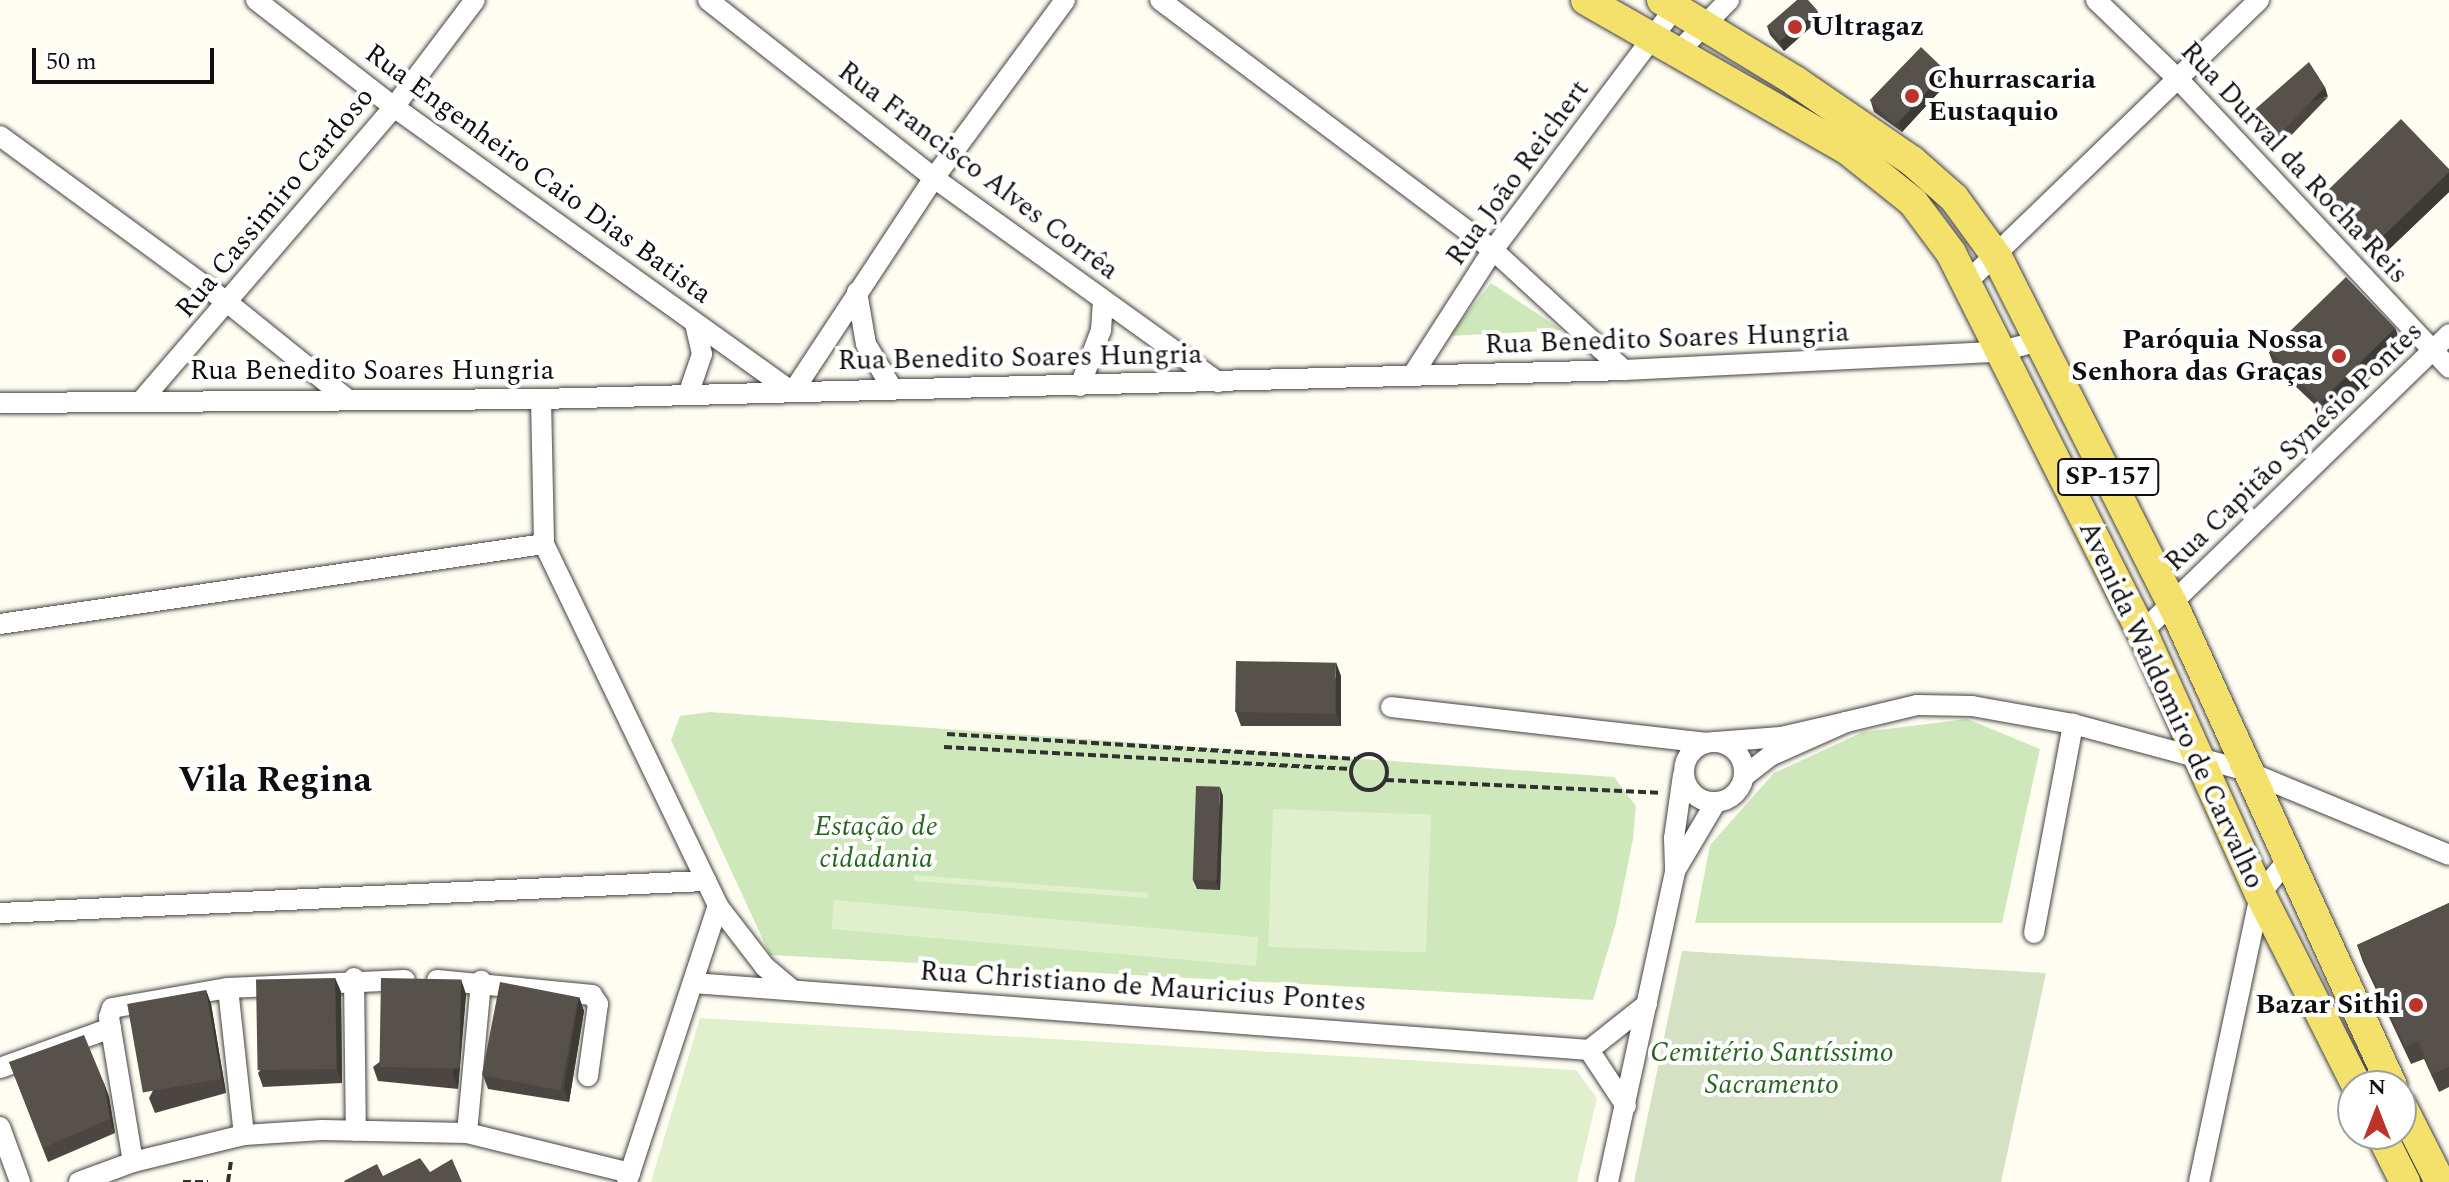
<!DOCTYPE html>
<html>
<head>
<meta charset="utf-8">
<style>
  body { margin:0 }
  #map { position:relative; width:2449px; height:1182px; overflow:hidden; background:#fffdf2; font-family:Spectral,serif }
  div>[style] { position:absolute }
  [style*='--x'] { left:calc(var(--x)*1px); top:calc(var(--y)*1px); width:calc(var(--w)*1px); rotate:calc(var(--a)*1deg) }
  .green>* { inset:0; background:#cee8bc }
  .cemetery>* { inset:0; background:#d4e1c2 }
  .pitch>* { inset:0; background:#e0f0cd; transform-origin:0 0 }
  .path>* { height:4px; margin-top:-2px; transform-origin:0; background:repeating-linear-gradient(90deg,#313131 0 8px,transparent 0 12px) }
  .path>.ring { margin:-2px; padding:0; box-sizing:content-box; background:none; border:4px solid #313131; border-radius:50% }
  .roads { filter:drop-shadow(0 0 2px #424242) drop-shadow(0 0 2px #424242) }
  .street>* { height:20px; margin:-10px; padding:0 10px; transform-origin:10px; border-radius:10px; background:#fff }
  .street>.ring { margin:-10px; padding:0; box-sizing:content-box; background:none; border:20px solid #fff; border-radius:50% }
  .primary>* { height:30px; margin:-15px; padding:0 15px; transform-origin:15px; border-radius:15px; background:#f4e16c }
  .wall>* { inset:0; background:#4b4641 }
  .shaded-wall>* { inset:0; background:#3d3935; transform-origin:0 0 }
  .building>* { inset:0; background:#57514c; transform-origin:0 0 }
  .dots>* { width:22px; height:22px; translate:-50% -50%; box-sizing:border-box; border:4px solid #fff; border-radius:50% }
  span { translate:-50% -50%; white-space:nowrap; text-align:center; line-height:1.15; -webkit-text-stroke:8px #fff; paint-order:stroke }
  .shield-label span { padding:2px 6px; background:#fff; border:2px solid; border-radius:6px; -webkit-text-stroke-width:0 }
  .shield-label { font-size:26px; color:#0f0f0f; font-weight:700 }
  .poi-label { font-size:28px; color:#0f0f0f; font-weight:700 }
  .left { translate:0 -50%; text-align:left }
  .right { translate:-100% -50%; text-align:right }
  .street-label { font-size:28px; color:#0f0f0f }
  .park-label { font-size:28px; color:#286521; font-style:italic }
  .district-label { font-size:36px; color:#0f0f0f; font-weight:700 }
  .north { position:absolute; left:2337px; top:1070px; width:80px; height:80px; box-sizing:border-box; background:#fff; border:2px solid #9f9f9f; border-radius:50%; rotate:0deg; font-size:22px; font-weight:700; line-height:32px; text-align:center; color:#0f0f0f }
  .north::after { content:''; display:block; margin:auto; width:28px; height:36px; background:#bb332b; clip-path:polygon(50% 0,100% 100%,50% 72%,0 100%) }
  .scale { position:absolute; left:32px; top:48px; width:182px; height:36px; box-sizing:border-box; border:4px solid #0f0f0f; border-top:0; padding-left:10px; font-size:24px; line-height:28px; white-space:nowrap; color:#0f0f0f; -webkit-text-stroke:6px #fff; paint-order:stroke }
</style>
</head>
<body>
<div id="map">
  <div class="green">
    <i style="clip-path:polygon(1491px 283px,1562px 330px,1449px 336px)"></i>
    <i style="clip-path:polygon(710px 712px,1614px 777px,1636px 806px,1633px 839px,1616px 923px,1593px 1000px,770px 955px,671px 740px,680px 716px)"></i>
    <i style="clip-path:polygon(1967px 719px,2040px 749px,2002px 923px,1695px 923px,1710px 845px,1774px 773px,1863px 732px)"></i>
  </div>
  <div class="cemetery">
    <i style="clip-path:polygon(1682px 951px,2046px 973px,2001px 1182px,1634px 1182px)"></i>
  </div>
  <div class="pitch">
    <i style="left:1273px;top:809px;width:158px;height:138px;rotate:2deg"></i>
    <i style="clip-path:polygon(914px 875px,1148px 893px,1147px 898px,914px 881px)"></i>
    <i style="left:834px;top:900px;width:426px;height:29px;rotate:5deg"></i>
    <i style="clip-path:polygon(700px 1018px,1576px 1070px,1597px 1098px,1577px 1182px,651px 1182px)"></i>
  </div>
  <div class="path">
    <i style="--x:947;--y:734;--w:411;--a:3.5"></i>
    <i style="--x:944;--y:747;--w:408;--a:3.1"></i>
    <i class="ring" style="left:1351px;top:754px;width:32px;height:32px"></i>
    <i style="--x:1386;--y:780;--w:273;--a:2.7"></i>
    <i style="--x:183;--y:1182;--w:25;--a:0"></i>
    <i style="--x:228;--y:1182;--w:21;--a:-82"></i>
  </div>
  <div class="roads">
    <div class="street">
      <i style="--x:256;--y:0;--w:175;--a:37.8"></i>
      <i style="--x:394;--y:107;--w:487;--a:35.6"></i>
      <i style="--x:708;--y:0;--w:288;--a:38.2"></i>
      <i style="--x:934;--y:178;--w:350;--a:35.7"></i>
      <i style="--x:1160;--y:0;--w:416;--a:36.9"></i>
      <i style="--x:1493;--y:250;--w:178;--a:42.5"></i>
      <i style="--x:2096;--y:0;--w:117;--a:44"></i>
      <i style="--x:2180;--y:81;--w:393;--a:46.8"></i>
      <i style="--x:1676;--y:54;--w:76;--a:-45.5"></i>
      <i style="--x:0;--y:136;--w:281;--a:36.2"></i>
      <i style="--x:227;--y:302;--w:154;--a:38.9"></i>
      <i style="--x:1967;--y:282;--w:406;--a:-44"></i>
      <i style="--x:857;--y:292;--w:53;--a:80.2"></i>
      <i style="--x:866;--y:344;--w:53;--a:59.6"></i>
      <i style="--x:1412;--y:376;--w:150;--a:-57.3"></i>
      <i style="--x:1493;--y:250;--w:303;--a:-53.1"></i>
      <i style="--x:1080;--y:386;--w:60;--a:-69.4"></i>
      <i style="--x:1101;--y:330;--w:30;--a:-86"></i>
      <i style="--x:794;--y:390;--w:254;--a:-56.6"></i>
      <i style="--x:934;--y:178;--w:221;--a:-53.6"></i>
      <i style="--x:689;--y:392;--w:40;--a:-71.1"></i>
      <i style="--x:702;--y:354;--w:32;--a:-103"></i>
      <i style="--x:541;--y:399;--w:145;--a:88.8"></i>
      <i style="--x:544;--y:544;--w:402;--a:64.3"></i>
      <i style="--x:718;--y:906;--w:77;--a:52.4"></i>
      <i style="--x:765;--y:967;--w:33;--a:40"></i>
      <i style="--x:142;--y:400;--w:386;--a:-49.3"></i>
      <i style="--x:394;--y:107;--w:134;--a:-52.9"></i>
      <i style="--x:0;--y:403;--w:541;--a:-0.42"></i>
      <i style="--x:541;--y:399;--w:1083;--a:-1.53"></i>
      <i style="--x:1624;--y:370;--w:374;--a:-2.8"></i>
      <i style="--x:1998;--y:352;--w:42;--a:-15"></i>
      <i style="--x:0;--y:624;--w:550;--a:-8.37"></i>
      <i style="--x:2142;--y:632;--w:428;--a:-44.1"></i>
      <i style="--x:1391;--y:707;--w:317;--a:6.5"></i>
      <i style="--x:1846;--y:722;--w:73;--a:-13.5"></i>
      <i style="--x:1917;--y:705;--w:55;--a:1"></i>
      <i style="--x:1972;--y:706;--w:103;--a:10.1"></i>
      <i style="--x:2073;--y:724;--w:177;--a:15.1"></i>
      <i style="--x:2244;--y:770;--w:222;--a:22.5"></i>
      <i class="ring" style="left:1684px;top:742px;width:40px;height:40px"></i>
      <i style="--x:1715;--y:742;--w:66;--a:-4.3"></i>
      <i style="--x:1781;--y:737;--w:67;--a:-13"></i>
      <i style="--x:1846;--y:722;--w:83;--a:155.9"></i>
      <i style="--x:1770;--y:756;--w:33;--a:142"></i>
      <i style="--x:1683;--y:775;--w:64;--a:98.1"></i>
      <i style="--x:1674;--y:838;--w:33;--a:88"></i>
      <i style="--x:1675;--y:871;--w:80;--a:-59.3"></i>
      <i style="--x:0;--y:913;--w:707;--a:-2.6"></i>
      <i style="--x:2034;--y:933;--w:213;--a:-79.4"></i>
      <i style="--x:354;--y:978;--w:153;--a:89.3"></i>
      <i style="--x:437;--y:980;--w:156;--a:5.5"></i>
      <i style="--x:592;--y:995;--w:11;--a:56"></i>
      <i style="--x:598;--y:1004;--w:73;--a:97.9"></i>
      <i style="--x:693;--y:983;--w:899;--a:4.28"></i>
      <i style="--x:1589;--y:1050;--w:74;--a:-38.4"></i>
      <i style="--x:228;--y:988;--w:148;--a:83.8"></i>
      <i style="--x:1589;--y:1050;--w:67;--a:56.5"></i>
      <i style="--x:0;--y:1068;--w:118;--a:-19.8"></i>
      <i style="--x:0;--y:1127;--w:59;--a:70"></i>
      <i style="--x:467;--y:1133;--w:153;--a:-84.7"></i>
      <i style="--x:133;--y:1162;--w:147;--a:-99.4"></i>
      <i style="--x:109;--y:1017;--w:9;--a:-72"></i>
      <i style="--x:112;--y:1008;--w:118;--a:-9.8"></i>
      <i style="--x:228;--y:988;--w:177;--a:-2.6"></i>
      <i style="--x:79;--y:1182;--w:58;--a:-20.3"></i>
      <i style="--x:133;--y:1162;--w:114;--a:-13.7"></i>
      <i style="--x:244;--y:1135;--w:78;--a:-3.7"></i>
      <i style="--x:322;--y:1130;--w:145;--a:1.2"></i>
      <i style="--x:467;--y:1133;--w:168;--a:13.8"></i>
      <i style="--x:627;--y:1182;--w:291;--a:-71.8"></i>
      <i style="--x:1608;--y:1182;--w:318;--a:-77.8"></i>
      <i style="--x:2199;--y:1182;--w:294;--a:-78"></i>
      <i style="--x:2260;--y:894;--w:43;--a:-50.7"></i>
    </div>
    <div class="primary">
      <i style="--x:1586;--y:0;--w:302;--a:29.8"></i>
      <i style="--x:1848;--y:150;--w:83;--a:38.7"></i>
      <i style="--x:1913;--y:202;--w:64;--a:53.3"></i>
      <i style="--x:1951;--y:253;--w:429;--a:63.3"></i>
      <i style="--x:2144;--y:636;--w:283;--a:65.8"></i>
      <i style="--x:2260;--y:894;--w:215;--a:63.2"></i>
      <i style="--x:1662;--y:0;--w:156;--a:31.3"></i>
      <i style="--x:1795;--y:81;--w:142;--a:34.4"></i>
      <i style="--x:1912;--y:161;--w:56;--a:41.4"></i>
      <i style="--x:1954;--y:198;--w:73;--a:53.9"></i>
      <i style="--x:1997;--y:257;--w:390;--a:63.2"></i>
      <i style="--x:2173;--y:605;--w:529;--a:65.52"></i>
      <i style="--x:2401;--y:1105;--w:86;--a:63.1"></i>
      <i style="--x:2381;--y:1134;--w:54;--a:63.4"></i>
    </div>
  </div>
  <div class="wall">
    <i style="clip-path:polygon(1820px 19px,1784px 51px,1770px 35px,1767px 26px)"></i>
    <i style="clip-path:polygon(1950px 80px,1902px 132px,1874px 112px,1871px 102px)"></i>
    <i style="clip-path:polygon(2328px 97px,2281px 146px,2256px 122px,2252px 112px)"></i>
    <i style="clip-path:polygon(2449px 169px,2449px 192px,2382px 256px,2330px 207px,2325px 193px)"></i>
    <i style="clip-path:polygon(2395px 328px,2402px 346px,2330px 419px,2274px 366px,2267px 347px)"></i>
    <i style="clip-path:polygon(1341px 676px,1341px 726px,1241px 726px,1236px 712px)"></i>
    <i style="clip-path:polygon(1223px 796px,1220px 890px,1197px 889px,1193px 880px)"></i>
    <i style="clip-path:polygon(2449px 903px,2449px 1087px,2439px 1092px,2424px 1059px,2411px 1064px,2363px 962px,2357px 945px)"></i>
    <i style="clip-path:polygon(335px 978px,341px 992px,342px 1083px,263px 1087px,258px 1073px)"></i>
    <i style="clip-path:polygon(206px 990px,211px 1004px,226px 1093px,155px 1113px,149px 1098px)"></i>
    <i style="clip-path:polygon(466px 994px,458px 1089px,378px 1081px,373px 1067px)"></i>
    <i style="clip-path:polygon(579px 997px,584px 1011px,569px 1102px,488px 1089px,483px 1075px)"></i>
    <i style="clip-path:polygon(9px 1062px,104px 1083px,109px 1097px,115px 1133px,48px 1162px)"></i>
  </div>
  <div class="shaded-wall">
    <i style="clip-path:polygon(1817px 10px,1820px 19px,1784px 51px,1780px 41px)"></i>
    <i style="clip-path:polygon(1946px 71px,1950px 80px,1902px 132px,1899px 123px)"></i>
    <i style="left:2325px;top:87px;width:10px;height:69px;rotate:73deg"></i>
    <i style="clip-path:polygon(2449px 172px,2449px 192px,2382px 256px,2377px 242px)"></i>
    <i style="clip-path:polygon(2395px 328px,2402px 346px,2330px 419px,2323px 401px)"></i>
    <i style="clip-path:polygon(1336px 662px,1341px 676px,1341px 726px,1336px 712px)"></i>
    <i style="clip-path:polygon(1220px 787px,1223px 796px,1220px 890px,1216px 881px)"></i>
    <i style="clip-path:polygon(335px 978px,341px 992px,342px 1083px,337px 1069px)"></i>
    <i style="clip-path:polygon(461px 979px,466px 994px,458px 1089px,453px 1075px)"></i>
    <i style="clip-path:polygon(206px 990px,211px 1004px,226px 1093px,221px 1079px)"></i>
    <i style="clip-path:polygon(579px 997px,584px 1011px,569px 1102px,564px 1088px)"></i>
    <i style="clip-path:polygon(104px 1083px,109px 1097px,115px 1133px,110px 1119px)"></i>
  </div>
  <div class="building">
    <i style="clip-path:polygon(1797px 0,1808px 0,1817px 10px,1780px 41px,1767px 26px)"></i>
    <i style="left:1921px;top:47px;width:35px;height:74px;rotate:44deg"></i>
    <i style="clip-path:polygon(2309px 62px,2325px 87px,2277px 137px,2252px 112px)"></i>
    <i style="clip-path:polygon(2401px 119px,2449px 169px,2449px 172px,2377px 242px,2325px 193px)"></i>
    <i style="left:2346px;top:277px;width:71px;height:106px;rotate:46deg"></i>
    <i style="left:1236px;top:661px;width:100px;height:51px;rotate:1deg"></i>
    <i style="left:1196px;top:786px;width:24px;height:94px;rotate:2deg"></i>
    <i style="clip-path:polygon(2449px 903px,2449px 1067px,2432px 1074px,2418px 1041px,2405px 1047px,2357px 945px)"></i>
    <i style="left:335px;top:978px;width:91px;height:79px;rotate:89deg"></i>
    <i style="left:381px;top:978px;width:80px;height:89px;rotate:1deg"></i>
    <i style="left:500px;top:982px;width:80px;height:95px;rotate:11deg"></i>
    <i style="left:206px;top:990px;width:90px;height:80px;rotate:80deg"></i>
    <i style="clip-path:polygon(84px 1035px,104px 1083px,110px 1119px,43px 1148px,9px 1062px)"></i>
    <i style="clip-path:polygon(420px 1158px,430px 1172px,452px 1159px,462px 1182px,345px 1182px,344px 1181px,377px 1164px,383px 1176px)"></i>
  </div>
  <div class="dots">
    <i style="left:1795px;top:27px;background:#bb332b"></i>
    <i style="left:1912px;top:96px;background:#bb332b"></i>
    <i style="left:2339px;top:356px;background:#bb332b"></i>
    <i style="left:2416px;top:1005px;background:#bb332b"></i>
  </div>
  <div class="shield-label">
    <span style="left:2108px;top:477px">SP-157</span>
  </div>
  <div class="poi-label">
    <span class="left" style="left:1811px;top:27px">Ultragaz</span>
    <span class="left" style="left:1928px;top:96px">Churrascaria<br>Eustaquio</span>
    <span class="right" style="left:2323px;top:356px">Paróquia Nossa<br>Senhora das Graças</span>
    <span class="right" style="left:2400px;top:1005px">Bazar Sithi</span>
  </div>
  <div class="street-label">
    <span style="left:2294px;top:163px;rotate:47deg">Rua Durval da Rocha Reis</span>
    <span style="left:978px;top:171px;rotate:37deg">Rua Francisco Alves Corrêa</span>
    <span style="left:1518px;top:173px;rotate:-54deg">Rua João Reichert</span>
    <span style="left:538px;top:174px;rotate:36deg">Rua Engenheiro Caio Dias Batista</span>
    <span style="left:275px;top:203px;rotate:-50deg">Rua Cassimiro Cardoso</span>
    <span style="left:1667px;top:339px;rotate:-2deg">Rua Benedito Soares Hungria</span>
    <span style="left:1020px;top:358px;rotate:-1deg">Rua Benedito Soares Hungria</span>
    <span style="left:372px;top:371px">Rua Benedito Soares Hungria</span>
    <span style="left:2294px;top:447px;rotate:-44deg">Rua Capitão Synésio Pontes</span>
    <span style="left:2171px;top:705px;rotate:65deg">Avenida Waldomiro de Carvalho</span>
    <span style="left:1143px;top:987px;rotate:4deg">Rua Christiano de Mauricius Pontes</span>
  </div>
  <div class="park-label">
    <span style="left:876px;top:843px">Estação de<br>cidadania</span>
    <span style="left:1772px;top:1069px">Cemitério Santíssimo<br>Sacramento</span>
  </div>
  <div class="district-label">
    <span style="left:275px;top:781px">Vila Regina</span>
  </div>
  <div class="north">N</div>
  <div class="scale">50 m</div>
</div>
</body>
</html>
